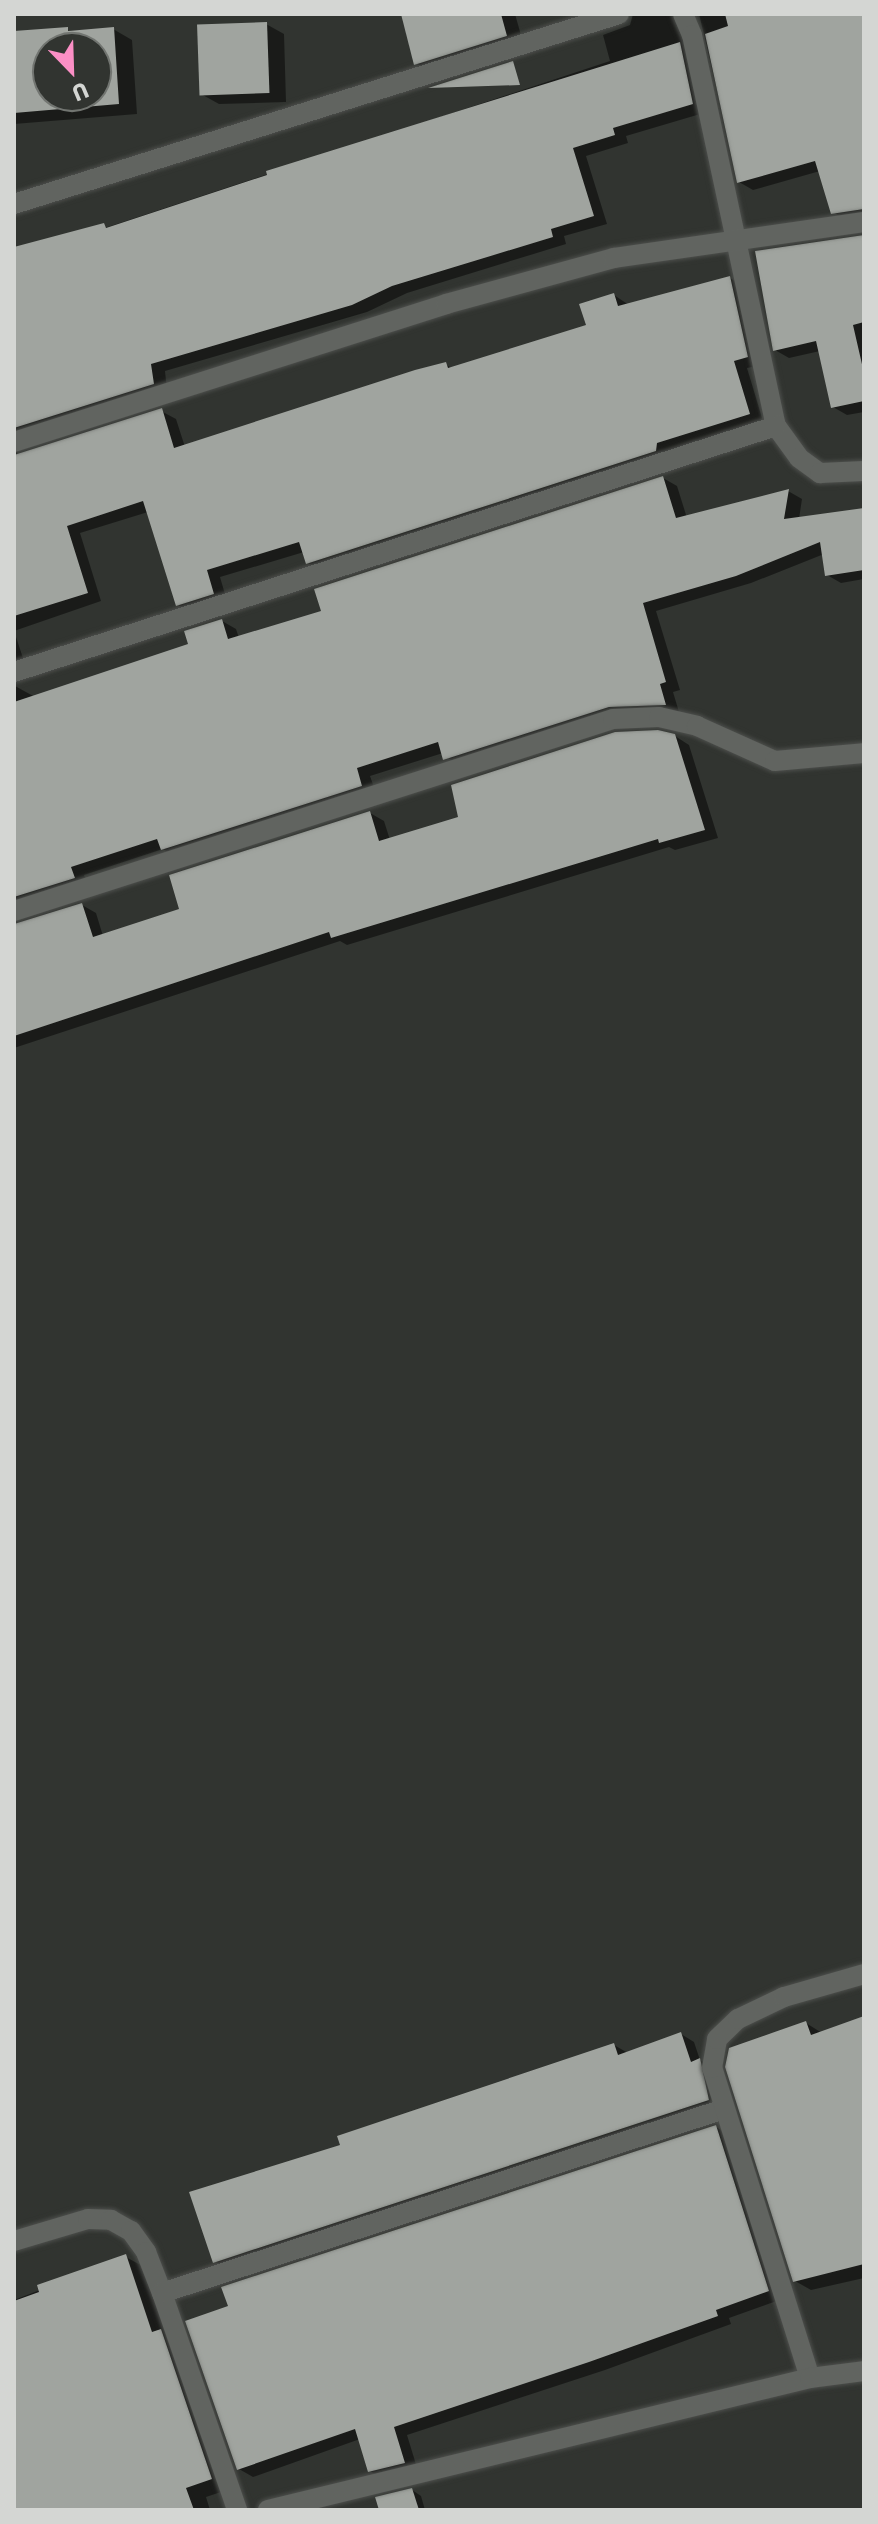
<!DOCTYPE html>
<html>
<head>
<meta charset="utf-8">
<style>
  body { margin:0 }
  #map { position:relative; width:878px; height:2524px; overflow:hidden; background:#313430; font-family:Jost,sans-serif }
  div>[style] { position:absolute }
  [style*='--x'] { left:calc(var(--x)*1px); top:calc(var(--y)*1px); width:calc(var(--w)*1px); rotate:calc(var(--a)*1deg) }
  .shadow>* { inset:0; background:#0007 }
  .building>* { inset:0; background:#a0a49f; transform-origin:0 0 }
  .roads { filter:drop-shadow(0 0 2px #4d4f4c) drop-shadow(0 0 2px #4d4f4c) }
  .street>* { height:20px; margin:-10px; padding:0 10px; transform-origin:10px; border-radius:10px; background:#616460 }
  span { translate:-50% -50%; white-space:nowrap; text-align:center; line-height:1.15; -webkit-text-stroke:8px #313430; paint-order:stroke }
  .frame { position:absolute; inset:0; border:16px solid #d4d6d3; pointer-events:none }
  .north { position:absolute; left:32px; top:32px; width:80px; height:80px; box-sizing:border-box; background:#313430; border:2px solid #727571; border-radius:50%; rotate:157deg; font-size:22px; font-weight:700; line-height:32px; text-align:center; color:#d4d6d3 }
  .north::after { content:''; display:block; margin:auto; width:28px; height:36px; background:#fb8fc5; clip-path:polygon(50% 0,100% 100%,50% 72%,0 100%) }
</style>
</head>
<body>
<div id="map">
  <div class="shadow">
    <i style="clip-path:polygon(403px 14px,515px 14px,524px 46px,434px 74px,416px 63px)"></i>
    <i style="clip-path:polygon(633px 14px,689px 14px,707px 112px,626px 136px,628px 143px,586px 156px,607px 224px,564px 236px,566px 244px,407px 293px,367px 312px,165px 371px,167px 391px,24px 437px,15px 458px,161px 411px,176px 419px,185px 447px,446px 365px,452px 368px,588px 327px,614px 295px,629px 305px,730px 278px,744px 286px,761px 365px,747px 368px,763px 421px,322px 571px,308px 563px,304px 552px,220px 577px,227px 601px,192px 613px,178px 605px,148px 512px,80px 533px,101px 601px,14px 631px,26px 667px,18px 672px,15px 686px,35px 697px,190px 645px,222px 621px,236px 629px,239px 638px,323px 612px,663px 478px,677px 486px,687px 518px,788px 491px,802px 499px,799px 519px,864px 510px,864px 579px,841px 583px,827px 575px,824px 554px,751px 583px,656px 611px,680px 690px,673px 692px,679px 712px,459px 767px,443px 753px,370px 776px,376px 793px,177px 857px,163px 849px,84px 875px,88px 886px,24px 906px,15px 924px,82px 905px,96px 913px,103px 936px,182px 910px,370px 813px,384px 821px,390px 840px,461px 819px,675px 736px,689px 745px,718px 838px,675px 850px,669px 847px,347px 945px,340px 941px,14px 1048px,14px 258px,610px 61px,603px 35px,630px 25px)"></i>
    <i style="clip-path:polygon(699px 14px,864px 14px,864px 219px,847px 221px,833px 212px,820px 171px,753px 190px,739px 182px)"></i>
    <i style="clip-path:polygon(266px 24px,284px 34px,286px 102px,219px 104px,201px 94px)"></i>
    <i style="clip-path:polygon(evenodd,113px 29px,132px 40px,137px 114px,14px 124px,14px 33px,113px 29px,48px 48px,96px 48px,96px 96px,48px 96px,48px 48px)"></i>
    <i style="clip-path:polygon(864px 237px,864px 412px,847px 415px,833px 407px,820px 351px,789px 358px,775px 350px)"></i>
    <i style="clip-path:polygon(864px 2018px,864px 2278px,811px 2290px,795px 2281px,806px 2023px,822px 2033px)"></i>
    <i style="clip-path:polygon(681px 2034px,694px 2042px,700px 2060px,713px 2068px,721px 2107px,228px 2269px,215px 2261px,614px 2045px,628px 2053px)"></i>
    <i style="clip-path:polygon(716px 2127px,731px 2136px,782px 2299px,729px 2318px,731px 2324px,605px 2370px,407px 2435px,418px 2471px,384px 2479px,370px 2471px,360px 2439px,253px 2477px,239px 2469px)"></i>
    <i style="clip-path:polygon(126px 2257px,144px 2267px,230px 2489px,206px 2497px,210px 2510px,14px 2510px,14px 2300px)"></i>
    <i style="clip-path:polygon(412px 2490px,421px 2496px,425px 2510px,381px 2510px)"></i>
  </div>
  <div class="building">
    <i style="clip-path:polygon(401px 14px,501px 14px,507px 36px,414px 65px)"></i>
    <i style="clip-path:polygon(725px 14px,864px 14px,864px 209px,831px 214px,815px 161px,737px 183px,705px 34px,728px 26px)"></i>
    <i style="left:267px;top:22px;width:71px;height:70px;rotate:88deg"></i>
    <i style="clip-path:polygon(evenodd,68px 27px,68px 31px,114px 27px,119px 104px,14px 113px,14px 31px,68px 27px,48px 48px,96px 48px,96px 96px,48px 96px,48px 48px)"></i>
    <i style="clip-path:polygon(680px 42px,693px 104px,613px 128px,615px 135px,573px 148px,594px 216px,551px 229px,553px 237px,392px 286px,352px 305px,151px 364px,154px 384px,14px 428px,14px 247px,104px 223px,106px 228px,267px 175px,266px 171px)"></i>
    <i style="clip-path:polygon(513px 61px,520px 85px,428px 88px)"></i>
    <i style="clip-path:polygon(864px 235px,864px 322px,853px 325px,864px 373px,864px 401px,831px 408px,816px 341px,773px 351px,755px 251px)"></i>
    <i style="clip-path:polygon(730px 276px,748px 357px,734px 361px,750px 414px,657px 443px,656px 451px,306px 564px,299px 542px,207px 570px,214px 594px,176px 606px,143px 501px,67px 526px,88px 593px,14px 616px,14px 455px,162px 408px,174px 448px,415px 370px,446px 362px,448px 368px,586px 325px,579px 304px,614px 293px,618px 306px)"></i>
    <i style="clip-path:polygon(663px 476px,676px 518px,789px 489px,784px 519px,864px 508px,864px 570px,825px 576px,820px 542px,736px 576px,643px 603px,666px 682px,660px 684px,666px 705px,609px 707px,443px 760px,438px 742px,357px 768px,362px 786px,161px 850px,157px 839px,71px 867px,75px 878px,14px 897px,14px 702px,188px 644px,184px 631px,222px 619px,228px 639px,321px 611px,314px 589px)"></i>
    <i style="clip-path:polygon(658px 730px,675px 734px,705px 830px,659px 843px,658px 839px,331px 938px,329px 932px,14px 1036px,14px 924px,82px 903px,93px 937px,179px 909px,169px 875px,370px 811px,379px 841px,458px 817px,451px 785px,615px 732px)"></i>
    <i style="clip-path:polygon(864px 2016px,864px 2264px,793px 2282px,725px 2067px,729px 2048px,806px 2021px,811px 2035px)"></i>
    <i style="clip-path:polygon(681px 2032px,691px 2062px,700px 2058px,709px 2100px,213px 2263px,189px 2192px,340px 2145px,337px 2136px,614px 2043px,618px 2055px)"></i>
    <i style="clip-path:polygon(716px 2125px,769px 2291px,716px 2310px,718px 2316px,589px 2362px,394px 2427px,405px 2463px,368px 2472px,355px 2429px,237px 2470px,185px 2321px,228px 2306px,221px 2287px)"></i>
    <i style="clip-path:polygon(126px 2254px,152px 2332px,161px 2329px,212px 2479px,186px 2488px,194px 2510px,14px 2510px,14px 2301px,39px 2292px,37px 2285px)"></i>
    <i style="clip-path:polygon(412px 2488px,419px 2510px,379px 2510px,375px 2497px)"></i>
  </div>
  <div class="roads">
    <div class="street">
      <i style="--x:683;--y:14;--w:23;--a:67"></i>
      <i style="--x:692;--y:35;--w:400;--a:77.9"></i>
      <i style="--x:776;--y:426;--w:39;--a:54"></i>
      <i style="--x:799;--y:458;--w:26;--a:36"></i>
      <i style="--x:820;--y:473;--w:44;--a:-2.6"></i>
      <i style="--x:14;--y:204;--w:634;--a:-17.43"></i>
      <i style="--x:14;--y:442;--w:454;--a:-17.7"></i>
      <i style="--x:446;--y:304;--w:174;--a:-15.3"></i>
      <i style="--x:614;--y:258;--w:253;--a:-8.2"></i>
      <i style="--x:14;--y:672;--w:801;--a:-17.89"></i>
      <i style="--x:14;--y:911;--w:629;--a:-17.77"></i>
      <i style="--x:613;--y:719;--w:46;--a:-2.5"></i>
      <i style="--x:659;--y:717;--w:39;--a:13"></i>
      <i style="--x:697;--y:726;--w:85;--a:24.2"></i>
      <i style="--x:775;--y:761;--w:89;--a:-5.1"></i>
      <i style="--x:14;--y:2241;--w:77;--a:-16.6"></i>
      <i style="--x:88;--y:2219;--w:23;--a:2"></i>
      <i style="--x:111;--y:2220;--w:23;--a:29"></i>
      <i style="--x:131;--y:2231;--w:26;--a:54"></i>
      <i style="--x:146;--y:2252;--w:44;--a:68.7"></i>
      <i style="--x:162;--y:2293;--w:230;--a:70.9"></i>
      <i style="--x:162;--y:2293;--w:588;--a:-18.13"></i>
      <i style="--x:810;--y:2378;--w:325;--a:-107.5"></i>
      <i style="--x:712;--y:2068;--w:29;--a:-80"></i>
      <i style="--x:717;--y:2039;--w:29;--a:-44"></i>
      <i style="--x:738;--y:2019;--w:51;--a:-25.6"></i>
      <i style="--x:784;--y:1997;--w:83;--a:-16"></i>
      <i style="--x:268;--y:2510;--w:558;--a:-13.69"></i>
      <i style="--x:810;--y:2378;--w:54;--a:-7.4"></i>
    </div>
  </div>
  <div class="frame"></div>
  <div class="north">U</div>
</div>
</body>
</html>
